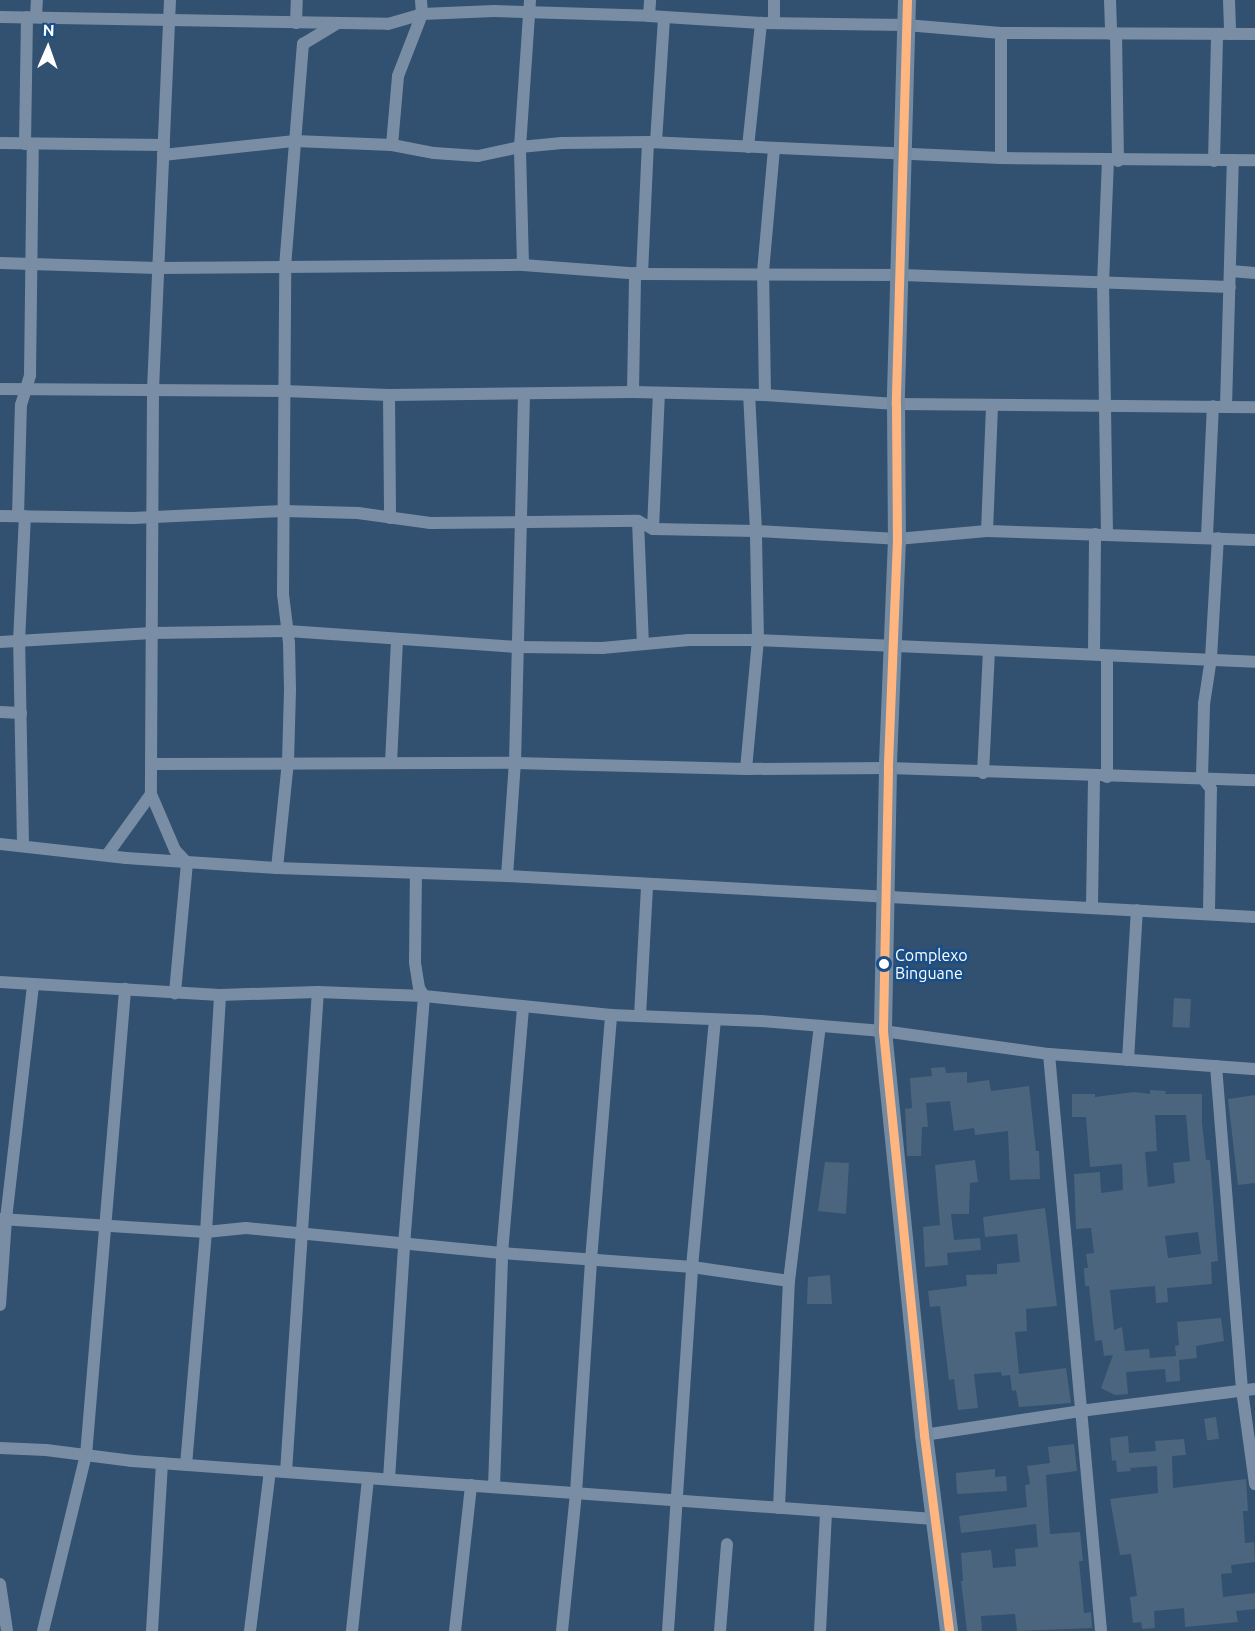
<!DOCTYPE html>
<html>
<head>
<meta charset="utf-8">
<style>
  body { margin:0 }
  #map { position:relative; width:1255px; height:1631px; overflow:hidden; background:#32506f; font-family:Ubuntu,sans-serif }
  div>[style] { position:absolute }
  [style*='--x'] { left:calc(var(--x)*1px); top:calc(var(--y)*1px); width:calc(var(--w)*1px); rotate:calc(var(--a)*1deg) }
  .building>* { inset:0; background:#4c657e; transform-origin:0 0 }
  .street>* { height:12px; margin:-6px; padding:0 6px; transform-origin:6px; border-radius:6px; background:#798ea4 }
  .secondary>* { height:18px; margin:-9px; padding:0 9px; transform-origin:9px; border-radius:9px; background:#748aa0 }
  .bus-1>* { height:9px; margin:-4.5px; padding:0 4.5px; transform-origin:4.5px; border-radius:4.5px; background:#ffb580 }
  .dots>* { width:16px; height:16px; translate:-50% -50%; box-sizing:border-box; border:3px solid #194f88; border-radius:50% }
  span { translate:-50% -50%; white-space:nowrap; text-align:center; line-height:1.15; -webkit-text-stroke:5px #194f88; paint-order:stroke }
  .bus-label { font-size:16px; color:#fff }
  .left { translate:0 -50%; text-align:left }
  .north { position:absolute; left:18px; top:18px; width:60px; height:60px; -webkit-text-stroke:4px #194f88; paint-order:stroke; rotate:2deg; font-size:16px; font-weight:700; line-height:24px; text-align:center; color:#fff }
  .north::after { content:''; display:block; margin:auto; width:21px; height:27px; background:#fff; clip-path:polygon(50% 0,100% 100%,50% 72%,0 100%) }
</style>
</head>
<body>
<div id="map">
  <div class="building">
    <i style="left:1174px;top:998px;width:17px;height:29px;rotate:3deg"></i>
    <i style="clip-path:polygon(945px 1067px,946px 1073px,967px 1072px,967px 1083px,989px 1080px,991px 1091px,1029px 1086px,1036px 1151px,1039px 1151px,1040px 1179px,1010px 1180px,1008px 1131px,975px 1135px,974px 1128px,954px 1131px,950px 1101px,926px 1103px,928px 1127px,922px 1127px,921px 1156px,907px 1156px,905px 1109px,912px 1108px,910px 1078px,932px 1076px,931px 1068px)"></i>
    <i style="clip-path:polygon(evenodd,1150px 1090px,1166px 1091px,1165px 1094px,1202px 1094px,1202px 1123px,1206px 1160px,1210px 1160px,1218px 1261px,1211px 1262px,1212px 1284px,1167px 1288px,1168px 1302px,1156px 1303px,1155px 1286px,1110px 1290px,1114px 1330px,1122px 1327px,1125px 1351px,1149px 1349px,1150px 1358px,1176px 1356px,1175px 1346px,1179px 1345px,1177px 1322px,1221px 1318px,1224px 1341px,1196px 1346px,1197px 1358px,1179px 1360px,1180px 1381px,1166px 1382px,1165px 1369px,1126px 1372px,1128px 1394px,1115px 1395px,1101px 1388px,1113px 1355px,1104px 1356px,1102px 1340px,1095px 1341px,1089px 1286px,1085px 1286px,1084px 1268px,1088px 1268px,1086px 1254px,1094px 1253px,1091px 1228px,1076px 1229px,1074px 1174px,1100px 1172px,1101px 1193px,1123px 1190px,1122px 1164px,1090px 1167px,1086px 1117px,1072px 1117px,1072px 1094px,1095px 1094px,1095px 1097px,1134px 1092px,1150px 1094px,1150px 1090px,1155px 1115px,1186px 1115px,1190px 1161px,1173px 1163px,1175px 1183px,1148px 1187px,1145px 1152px,1157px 1151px,1155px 1115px,1150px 1090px,1198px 1232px,1201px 1254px,1168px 1258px,1165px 1236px,1198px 1232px)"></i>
    <i style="clip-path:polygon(1255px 1095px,1255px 1183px,1238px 1185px,1228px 1099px)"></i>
    <i style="clip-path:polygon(975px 1160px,978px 1182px,970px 1183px,969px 1214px,951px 1214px,954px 1240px,980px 1238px,981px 1250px,947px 1253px,948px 1265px,925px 1267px,923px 1227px,940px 1225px,935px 1165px)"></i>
    <i style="clip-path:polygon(825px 1162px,849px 1163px,846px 1214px,818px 1211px)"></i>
    <i style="clip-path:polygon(1045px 1208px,1057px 1306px,1026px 1309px,1027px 1331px,1015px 1332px,1019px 1374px,1066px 1368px,1071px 1403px,1019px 1407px,1016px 1390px,1012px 1391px,1010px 1375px,1018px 1374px,1002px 1376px,1001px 1372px,974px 1374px,978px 1408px,958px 1410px,954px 1379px,949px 1380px,940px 1306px,930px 1307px,928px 1291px,967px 1286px,966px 1275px,997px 1274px,997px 1264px,1020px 1262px,1017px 1234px,985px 1237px,983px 1217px)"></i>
    <i style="clip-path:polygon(830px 1275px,832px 1304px,807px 1304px,808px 1277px)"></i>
    <i style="left:1216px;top:1417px;width:22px;height:12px;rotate:82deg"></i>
    <i style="clip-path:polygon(1128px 1436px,1129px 1453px,1156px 1451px,1155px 1441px,1184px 1439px,1186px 1455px,1172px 1456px,1173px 1488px,1246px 1479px,1248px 1511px,1243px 1511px,1245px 1543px,1254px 1542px,1255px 1562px,1231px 1565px,1232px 1573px,1221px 1574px,1223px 1597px,1255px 1593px,1255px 1609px,1236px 1611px,1238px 1622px,1185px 1627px,1184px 1608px,1154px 1611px,1155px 1628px,1142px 1629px,1141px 1622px,1133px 1623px,1130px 1597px,1137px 1596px,1131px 1554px,1120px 1555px,1110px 1499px,1158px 1493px,1157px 1466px,1130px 1468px,1131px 1471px,1117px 1472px,1116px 1460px,1112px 1461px,1110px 1438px)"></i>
    <i style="clip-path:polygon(1074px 1444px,1077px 1471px,1046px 1475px,1050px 1534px,1080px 1532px,1083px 1561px,1079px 1561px,1084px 1613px,1091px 1612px,1092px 1628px,1017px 1631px,1015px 1614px,981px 1616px,982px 1631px,967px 1631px,961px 1581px,963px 1581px,961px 1553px,991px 1550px,993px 1568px,1016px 1566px,1015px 1549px,1038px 1547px,1036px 1524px,961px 1533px,959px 1516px,1027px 1507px,1025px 1485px,1030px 1484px,1027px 1466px,1050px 1463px,1048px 1447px)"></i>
    <i style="clip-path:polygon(995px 1469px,995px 1477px,1006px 1476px,1007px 1491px,957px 1494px,956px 1473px)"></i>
  </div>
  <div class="street">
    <i style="--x:170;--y:0;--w:389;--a:92.5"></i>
    <i style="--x:153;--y:389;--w:405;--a:90.3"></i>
    <i style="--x:151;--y:794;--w:61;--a:66.8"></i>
    <i style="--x:175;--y:850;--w:18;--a:47"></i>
    <i style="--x:187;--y:863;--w:131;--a:95.3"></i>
    <i style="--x:1110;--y:0;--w:34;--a:88"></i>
    <i style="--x:1229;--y:0;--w:34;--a:88"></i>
    <i style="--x:649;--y:16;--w:16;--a:-86"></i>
    <i style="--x:0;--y:17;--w:388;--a:1"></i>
    <i style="--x:388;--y:24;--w:35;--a:-16"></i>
    <i style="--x:422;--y:14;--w:72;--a:-2.4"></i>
    <i style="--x:494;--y:11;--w:155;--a:1.8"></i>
    <i style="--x:649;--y:16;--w:112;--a:3.6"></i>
    <i style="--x:761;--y:23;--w:145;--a:0.8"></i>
    <i style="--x:906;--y:25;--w:95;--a:4.8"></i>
    <i style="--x:1001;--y:33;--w:254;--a:0.2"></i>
    <i style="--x:36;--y:17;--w:17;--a:-87"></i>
    <i style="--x:774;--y:22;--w:22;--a:-90"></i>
    <i style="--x:296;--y:23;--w:23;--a:-88"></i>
    <i style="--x:1001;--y:33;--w:125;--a:90"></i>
    <i style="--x:1116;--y:34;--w:127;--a:89.1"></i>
    <i style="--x:656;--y:142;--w:125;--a:-86.3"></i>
    <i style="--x:0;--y:143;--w:164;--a:0.7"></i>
    <i style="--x:25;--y:144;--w:127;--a:-89.1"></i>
    <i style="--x:392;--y:145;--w:69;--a:-85"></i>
    <i style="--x:398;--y:76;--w:66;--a:-68.8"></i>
    <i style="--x:422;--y:14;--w:14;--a:-94"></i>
    <i style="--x:748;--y:147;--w:125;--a:-84"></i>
    <i style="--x:163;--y:155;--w:133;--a:-6.1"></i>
    <i style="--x:295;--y:141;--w:97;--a:2.4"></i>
    <i style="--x:392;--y:145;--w:43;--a:10.8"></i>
    <i style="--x:434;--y:153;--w:44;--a:3.9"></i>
    <i style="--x:478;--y:156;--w:43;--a:-12.1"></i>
    <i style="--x:520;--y:147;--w:42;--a:-5.4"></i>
    <i style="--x:562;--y:143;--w:86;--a:-0.7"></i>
    <i style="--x:648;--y:142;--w:353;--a:2.6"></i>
    <i style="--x:1001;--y:158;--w:254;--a:0.5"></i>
    <i style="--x:1214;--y:161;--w:127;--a:-88.6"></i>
    <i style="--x:0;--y:263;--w:157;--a:1.8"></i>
    <i style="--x:157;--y:268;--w:366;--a:-0.5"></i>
    <i style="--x:523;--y:265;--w:119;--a:4.3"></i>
    <i style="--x:642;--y:274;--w:260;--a:0.2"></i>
    <i style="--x:902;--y:275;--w:328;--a:2.1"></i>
    <i style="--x:523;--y:265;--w:118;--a:-91.5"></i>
    <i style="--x:520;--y:147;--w:147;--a:-86.1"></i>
    <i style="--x:1231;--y:271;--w:24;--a:5"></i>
    <i style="--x:642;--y:274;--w:132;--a:-87.4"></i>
    <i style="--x:0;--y:389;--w:284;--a:0.4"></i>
    <i style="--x:284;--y:391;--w:105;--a:2.2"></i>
    <i style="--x:389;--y:395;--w:244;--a:-0.7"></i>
    <i style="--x:633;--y:392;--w:132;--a:1.3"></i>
    <i style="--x:765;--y:395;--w:131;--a:3.9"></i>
    <i style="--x:896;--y:404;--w:359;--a:0.5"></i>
    <i style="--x:633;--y:392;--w:119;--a:-89"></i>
    <i style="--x:389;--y:395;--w:123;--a:89.5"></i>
    <i style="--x:765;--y:395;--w:123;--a:-90.9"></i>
    <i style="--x:763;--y:272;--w:124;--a:-84.9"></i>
    <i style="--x:1226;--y:406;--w:246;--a:-88.4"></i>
    <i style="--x:0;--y:516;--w:133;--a:0.9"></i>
    <i style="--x:133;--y:518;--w:151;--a:-2.7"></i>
    <i style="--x:284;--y:511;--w:74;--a:1.5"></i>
    <i style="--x:358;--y:513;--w:73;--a:7.9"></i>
    <i style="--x:430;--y:523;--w:208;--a:-0.6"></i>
    <i style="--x:638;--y:521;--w:17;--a:28"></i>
    <i style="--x:653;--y:529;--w:103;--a:1.1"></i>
    <i style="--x:756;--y:531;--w:141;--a:3.2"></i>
    <i style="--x:897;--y:539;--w:90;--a:-5.1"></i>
    <i style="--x:987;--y:531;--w:268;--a:1.9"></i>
    <i style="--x:18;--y:516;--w:111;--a:-88.5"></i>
    <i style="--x:21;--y:405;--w:31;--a:-73"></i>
    <i style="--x:30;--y:375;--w:231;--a:-89.3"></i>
    <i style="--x:638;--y:521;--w:123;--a:87.7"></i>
    <i style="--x:653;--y:529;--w:135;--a:-87.5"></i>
    <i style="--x:987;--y:531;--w:126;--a:-87.7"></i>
    <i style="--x:1107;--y:535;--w:251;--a:-90.9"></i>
    <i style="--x:1103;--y:284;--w:124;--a:-87.7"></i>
    <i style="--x:1207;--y:536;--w:130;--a:-87.4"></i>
    <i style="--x:0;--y:642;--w:152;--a:-3.4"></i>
    <i style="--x:152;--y:633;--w:136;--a:-0.8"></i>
    <i style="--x:288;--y:631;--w:231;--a:4"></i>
    <i style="--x:518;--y:647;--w:84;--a:0.7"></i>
    <i style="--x:602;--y:648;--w:87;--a:-5.3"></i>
    <i style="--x:689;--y:640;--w:69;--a:0"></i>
    <i style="--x:758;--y:640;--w:497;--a:2.5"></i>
    <i style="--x:1094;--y:653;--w:119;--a:-89.5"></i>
    <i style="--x:1107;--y:656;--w:121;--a:90"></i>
    <i style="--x:0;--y:712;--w:21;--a:3"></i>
    <i style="--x:391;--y:763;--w:123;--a:-87.2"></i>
    <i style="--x:152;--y:764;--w:363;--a:-0.2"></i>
    <i style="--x:515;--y:763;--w:231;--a:1.5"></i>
    <i style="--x:746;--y:769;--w:142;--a:-0.4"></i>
    <i style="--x:888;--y:768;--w:367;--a:1.9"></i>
    <i style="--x:746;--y:769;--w:130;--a:-84.7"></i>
    <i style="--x:758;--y:640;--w:109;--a:-91.1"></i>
    <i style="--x:756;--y:531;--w:136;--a:-92.9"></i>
    <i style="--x:983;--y:773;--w:122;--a:-87.2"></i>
    <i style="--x:0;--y:844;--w:127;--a:6.3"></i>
    <i style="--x:126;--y:858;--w:151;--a:3.8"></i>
    <i style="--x:277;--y:868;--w:230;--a:2"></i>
    <i style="--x:507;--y:876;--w:749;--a:3.14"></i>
    <i style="--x:23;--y:844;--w:202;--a:-91.1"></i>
    <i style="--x:19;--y:642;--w:126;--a:-87.3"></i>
    <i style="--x:107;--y:855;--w:75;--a:-54.2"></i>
    <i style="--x:277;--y:868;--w:107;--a:-84.1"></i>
    <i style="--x:288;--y:762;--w:72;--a:-88.4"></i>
    <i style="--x:290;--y:690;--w:47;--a:-91.2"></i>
    <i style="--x:289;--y:643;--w:49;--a:-97"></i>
    <i style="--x:283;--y:594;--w:327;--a:-89.6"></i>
    <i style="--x:285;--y:267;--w:224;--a:-85.4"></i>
    <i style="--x:303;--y:44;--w:39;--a:-31"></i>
    <i style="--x:507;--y:876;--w:113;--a:-86"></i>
    <i style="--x:515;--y:763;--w:369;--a:-88.6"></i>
    <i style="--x:1092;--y:906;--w:130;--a:-89.1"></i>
    <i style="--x:1209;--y:912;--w:123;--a:-89.1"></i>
    <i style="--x:1211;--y:789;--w:15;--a:-127"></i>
    <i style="--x:1202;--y:777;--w:73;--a:-88.4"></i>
    <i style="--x:1204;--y:704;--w:47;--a:-81.3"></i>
    <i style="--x:1211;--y:658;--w:120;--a:-86.7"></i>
    <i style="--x:0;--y:982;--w:220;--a:3.4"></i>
    <i style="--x:220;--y:995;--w:98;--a:-1.8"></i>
    <i style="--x:318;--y:992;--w:106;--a:2.2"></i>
    <i style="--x:424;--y:996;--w:188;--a:5.8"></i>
    <i style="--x:611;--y:1015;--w:150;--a:2.3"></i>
    <i style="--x:761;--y:1021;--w:122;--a:4.7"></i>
    <i style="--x:883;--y:1031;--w:168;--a:7.9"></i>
    <i style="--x:1049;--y:1054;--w:207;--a:4.2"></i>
    <i style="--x:640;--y:1016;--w:130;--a:-86.9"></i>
    <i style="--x:1049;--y:1054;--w:579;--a:84.85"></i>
    <i style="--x:1128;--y:1060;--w:150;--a:-86.6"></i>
    <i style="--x:1216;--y:1066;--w:325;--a:85.4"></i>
    <i style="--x:1242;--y:1390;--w:95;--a:82.1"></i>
    <i style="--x:0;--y:1219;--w:206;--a:3.6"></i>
    <i style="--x:206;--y:1232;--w:40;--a:-5.7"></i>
    <i style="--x:246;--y:1228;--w:257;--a:5.6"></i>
    <i style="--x:502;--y:1253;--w:191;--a:4.2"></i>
    <i style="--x:692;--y:1267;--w:98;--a:8.2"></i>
    <i style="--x:0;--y:1305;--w:86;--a:-86"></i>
    <i style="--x:6;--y:1219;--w:236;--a:-83.4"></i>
    <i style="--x:924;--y:1435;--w:158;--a:-8.7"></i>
    <i style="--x:1080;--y:1411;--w:176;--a:-7.2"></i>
    <i style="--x:0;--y:1448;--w:46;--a:2.5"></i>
    <i style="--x:46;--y:1450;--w:87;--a:7.3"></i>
    <i style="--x:132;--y:1461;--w:804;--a:4.14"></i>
    <i style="--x:186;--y:1465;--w:234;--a:-85.1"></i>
    <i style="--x:206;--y:1232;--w:237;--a:-86.6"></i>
    <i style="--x:286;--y:1472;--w:481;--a:-86.2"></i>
    <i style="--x:389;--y:1479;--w:234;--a:-86.3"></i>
    <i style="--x:404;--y:1245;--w:250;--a:-85.4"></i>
    <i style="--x:424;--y:996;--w:9;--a:-122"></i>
    <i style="--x:419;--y:988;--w:26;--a:-99"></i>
    <i style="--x:415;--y:962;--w:89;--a:-89.4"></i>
    <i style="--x:494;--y:1487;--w:234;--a:-88"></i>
    <i style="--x:502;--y:1253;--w:246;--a:-85.1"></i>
    <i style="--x:779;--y:1508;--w:227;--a:-87.5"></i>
    <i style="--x:789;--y:1281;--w:257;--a:-83.1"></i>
    <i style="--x:0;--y:1584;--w:48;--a:81.5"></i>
    <i style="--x:43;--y:1631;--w:181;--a:-76.3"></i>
    <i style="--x:86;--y:1455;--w:468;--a:-85.2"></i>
    <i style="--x:152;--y:1631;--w:168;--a:-86.6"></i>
    <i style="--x:250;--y:1631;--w:161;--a:-82.9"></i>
    <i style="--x:352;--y:1631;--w:154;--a:-84"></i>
    <i style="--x:455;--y:1631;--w:147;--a:-83.7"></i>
    <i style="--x:562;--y:1631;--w:139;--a:-84.2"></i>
    <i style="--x:576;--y:1493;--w:233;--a:-86.3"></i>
    <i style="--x:591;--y:1260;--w:246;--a:-85.3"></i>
    <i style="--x:668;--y:1631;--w:365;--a:-86.2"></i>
    <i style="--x:692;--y:1267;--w:248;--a:-84.7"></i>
    <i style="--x:720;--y:1631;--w:87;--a:-85.4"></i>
    <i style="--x:820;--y:1631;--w:120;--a:-87.1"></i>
  </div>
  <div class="secondary">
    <i style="--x:907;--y:0;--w:404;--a:91.6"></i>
    <i style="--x:896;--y:404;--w:135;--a:89.6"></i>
    <i style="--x:897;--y:539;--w:229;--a:92.3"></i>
    <i style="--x:888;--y:768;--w:263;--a:91.1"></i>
    <i style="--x:883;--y:1031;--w:406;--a:84.2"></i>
    <i style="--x:924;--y:1435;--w:198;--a:82.7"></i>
  </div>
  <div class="bus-1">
    <i style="--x:907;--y:0;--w:404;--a:91.6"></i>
    <i style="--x:896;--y:404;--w:135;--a:89.6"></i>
    <i style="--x:897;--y:539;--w:229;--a:92.3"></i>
    <i style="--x:888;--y:768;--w:263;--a:91.1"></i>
    <i style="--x:883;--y:1031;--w:406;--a:84.2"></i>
    <i style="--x:924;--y:1435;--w:198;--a:82.7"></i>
  </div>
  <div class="dots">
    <i style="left:884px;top:964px;background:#fff"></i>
  </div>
  <div class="bus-label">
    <span class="left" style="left:895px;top:964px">Complexo<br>Binguane</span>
  </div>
  <div class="north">N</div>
</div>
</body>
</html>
